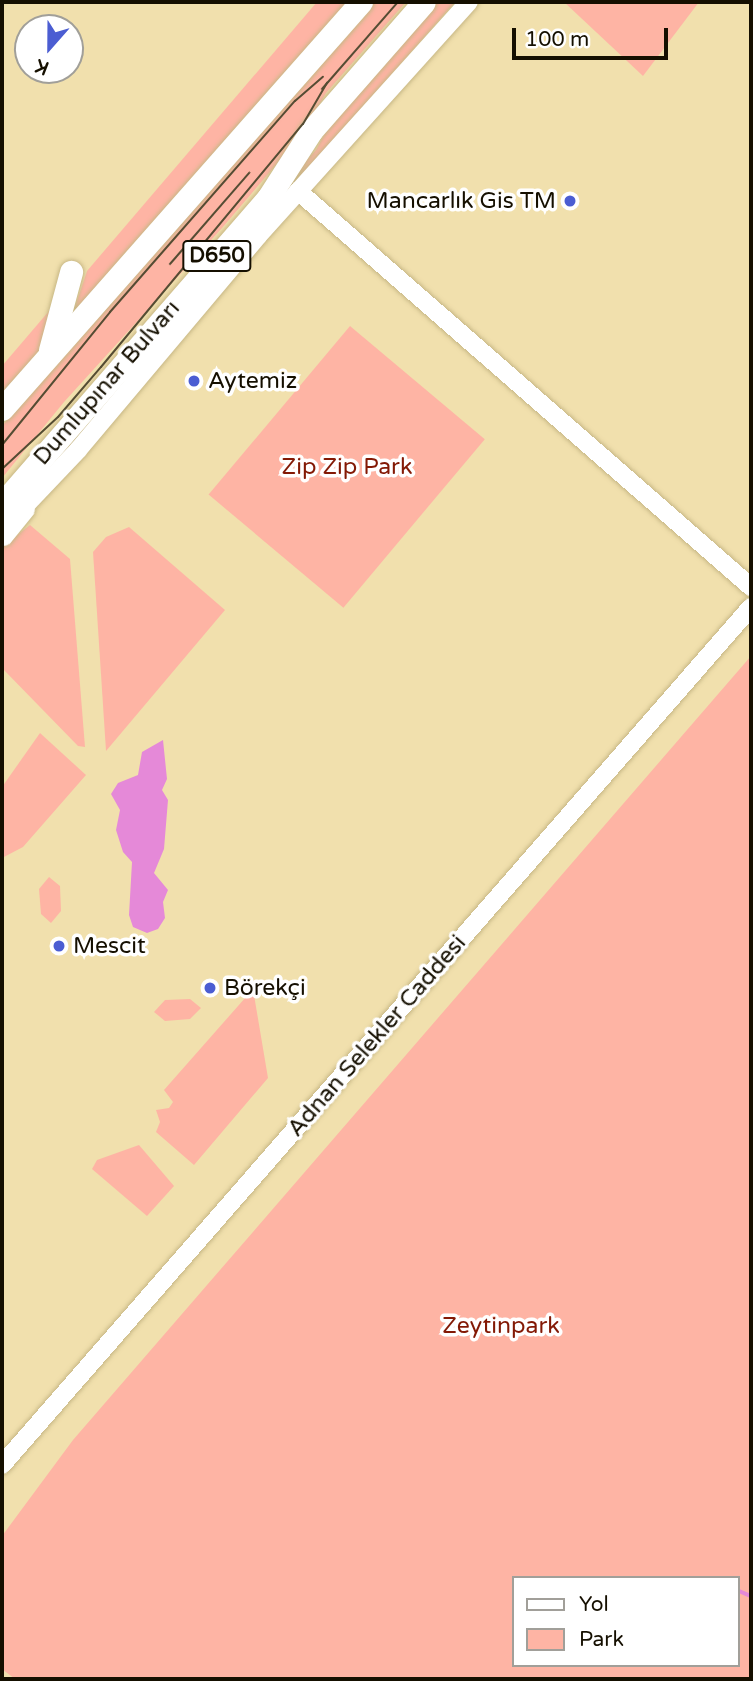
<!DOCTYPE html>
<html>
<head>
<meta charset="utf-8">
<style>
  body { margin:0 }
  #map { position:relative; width:753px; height:1681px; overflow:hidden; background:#f1e0ad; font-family:"Varela Round",sans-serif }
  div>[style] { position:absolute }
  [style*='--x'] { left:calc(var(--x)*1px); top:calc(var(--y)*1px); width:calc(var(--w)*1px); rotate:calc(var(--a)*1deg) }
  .green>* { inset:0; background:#feb4a4; transform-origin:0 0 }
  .water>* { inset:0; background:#e589d8 }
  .stream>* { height:3.5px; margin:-1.75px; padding:0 1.75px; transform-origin:1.75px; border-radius:1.75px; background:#e589d8 }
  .roads { filter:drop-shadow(0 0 2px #c7b785) drop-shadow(0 0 2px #c7b785) }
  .secondary>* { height:18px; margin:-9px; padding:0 9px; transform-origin:9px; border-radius:9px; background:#fff }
  .highway>* { height:23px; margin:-11.5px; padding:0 11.5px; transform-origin:11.5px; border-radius:11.5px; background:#fff }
  .tram>* { height:2px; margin:-1px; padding:0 1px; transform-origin:1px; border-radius:1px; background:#554c33 }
  .dots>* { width:19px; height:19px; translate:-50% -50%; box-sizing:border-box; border:4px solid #fff; border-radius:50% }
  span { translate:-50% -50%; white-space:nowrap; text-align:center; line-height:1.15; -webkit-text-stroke:7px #fff; paint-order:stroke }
  .shield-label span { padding:2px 5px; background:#fff; border:2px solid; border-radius:5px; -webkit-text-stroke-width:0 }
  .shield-label { font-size:21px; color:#150f00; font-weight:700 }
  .poi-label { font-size:23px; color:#150f00 }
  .right { translate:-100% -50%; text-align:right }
  .left { translate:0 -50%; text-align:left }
  .street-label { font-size:23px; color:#150f00 }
  .park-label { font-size:23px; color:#831905 }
  .frame { position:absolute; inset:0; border:4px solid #150f00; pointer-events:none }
  .legend { position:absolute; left:512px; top:1576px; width:228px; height:91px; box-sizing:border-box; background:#fff; border:2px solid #a19f99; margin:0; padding:9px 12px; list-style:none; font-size:21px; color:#150f00 }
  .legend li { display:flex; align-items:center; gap:14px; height:35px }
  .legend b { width:35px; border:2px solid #a19f99 }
  .north { position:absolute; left:14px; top:14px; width:70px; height:70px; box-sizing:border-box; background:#fff; border:2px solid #a19f99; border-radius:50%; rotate:201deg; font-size:19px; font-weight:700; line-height:28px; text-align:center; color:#150f00 }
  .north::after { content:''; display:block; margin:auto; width:24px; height:32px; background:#4b5dd2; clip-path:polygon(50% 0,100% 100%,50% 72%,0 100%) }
  .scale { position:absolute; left:512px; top:28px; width:156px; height:32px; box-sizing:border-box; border:4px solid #150f00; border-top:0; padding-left:9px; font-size:21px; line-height:24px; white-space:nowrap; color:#150f00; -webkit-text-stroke:5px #fff; paint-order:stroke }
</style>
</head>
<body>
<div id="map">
  <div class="green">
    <i style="clip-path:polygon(317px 2px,347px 2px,71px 319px,87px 271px)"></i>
    <i style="clip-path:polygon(374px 2px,406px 2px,326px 93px,304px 132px,222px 228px,64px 402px,2px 478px,2px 426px)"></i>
    <i style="clip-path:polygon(436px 2px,455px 2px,265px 218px,266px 205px,316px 150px,331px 122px)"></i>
    <i style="clip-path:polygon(564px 2px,699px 2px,643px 76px)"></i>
    <i style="clip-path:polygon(55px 304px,44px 348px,2px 396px,2px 366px)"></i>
    <i style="left:350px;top:326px;width:176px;height:220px;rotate:40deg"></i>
    <i style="clip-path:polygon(30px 525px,70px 559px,85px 747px,78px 746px,2px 668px,2px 547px)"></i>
    <i style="clip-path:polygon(129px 527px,225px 610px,106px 751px,93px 552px,106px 537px)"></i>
    <i style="clip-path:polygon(evenodd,751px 656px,751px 1679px,15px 1679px,2px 1669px,2px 1536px,73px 1440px,751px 656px,513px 1578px,737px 1578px,737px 1665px,513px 1665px,513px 1578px)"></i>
    <i style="clip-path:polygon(40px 733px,86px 775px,23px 847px,2px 858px,2px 787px)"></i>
    <i style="clip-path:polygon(49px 877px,60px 886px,61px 911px,51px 923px,41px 914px,39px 889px)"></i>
    <i style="clip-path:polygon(253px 989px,268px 1078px,194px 1165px,156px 1132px,160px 1122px,156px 1110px,169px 1108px,173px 1102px,164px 1090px)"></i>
    <i style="clip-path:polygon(190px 999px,201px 1008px,190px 1019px,165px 1021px,154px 1012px,165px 1000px)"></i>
    <i style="clip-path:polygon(139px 1145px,174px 1186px,147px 1216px,92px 1169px,97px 1160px)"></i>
  </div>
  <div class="water">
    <i style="clip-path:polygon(163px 740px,167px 779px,162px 790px,168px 800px,164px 849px,154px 873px,168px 890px,163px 902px,165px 918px,158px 929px,147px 933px,133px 927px,129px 915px,132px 862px,123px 852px,116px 830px,120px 810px,111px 794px,118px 783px,138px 775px,142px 752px)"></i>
  </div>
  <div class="stream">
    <i style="--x:737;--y:1590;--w:15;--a:23"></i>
  </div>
  <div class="roads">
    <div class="secondary">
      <i style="--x:298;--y:191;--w:602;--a:41.16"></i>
      <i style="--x:23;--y:508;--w:80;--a:-46.5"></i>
      <i style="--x:78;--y:450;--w:280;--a:-49.9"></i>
      <i style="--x:258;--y:236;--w:315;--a:-48"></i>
      <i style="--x:2;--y:1465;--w:1139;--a:-48.88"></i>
    </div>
    <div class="highway">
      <i style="--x:50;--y:350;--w:81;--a:-74.9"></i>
      <i style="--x:2;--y:409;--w:543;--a:-48.59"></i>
      <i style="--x:2;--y:504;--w:405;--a:-49"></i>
      <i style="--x:268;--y:198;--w:80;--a:-57.3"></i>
      <i style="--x:311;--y:131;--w:171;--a:-48.8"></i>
      <i style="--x:2;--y:534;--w:33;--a:-51"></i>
    </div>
  </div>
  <div class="tram">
    <i style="--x:322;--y:89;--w:116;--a:-48.9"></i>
    <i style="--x:170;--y:264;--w:121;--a:-49"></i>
    <i style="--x:2;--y:445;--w:171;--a:-50.9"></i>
    <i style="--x:110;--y:312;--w:281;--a:-48.8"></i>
    <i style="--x:295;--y:101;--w:37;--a:-41"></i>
    <i style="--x:2;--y:469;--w:76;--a:-42.9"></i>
    <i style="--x:58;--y:417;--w:66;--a:-49.3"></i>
    <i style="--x:101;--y:367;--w:316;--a:-50.3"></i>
    <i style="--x:303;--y:124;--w:48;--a:-59.7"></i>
  </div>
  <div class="dots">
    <i style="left:570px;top:201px;background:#4b5dd2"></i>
    <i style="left:194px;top:381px;background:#4b5dd2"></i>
    <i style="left:59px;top:946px;background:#4b5dd2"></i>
    <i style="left:210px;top:988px;background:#4b5dd2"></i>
  </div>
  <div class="shield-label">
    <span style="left:217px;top:256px">D650</span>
  </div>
  <div class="poi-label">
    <span class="right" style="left:556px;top:201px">Mancarlık Gis TM</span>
    <span class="left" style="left:208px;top:381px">Aytemiz</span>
    <span class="left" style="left:73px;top:946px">Mescit</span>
    <span class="left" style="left:224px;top:988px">Börekçi</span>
  </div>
  <div class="street-label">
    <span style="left:107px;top:383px;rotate:-49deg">Dumlupınar Bulvarı</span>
    <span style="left:377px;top:1036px;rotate:-49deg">Adnan Selekler Caddesi</span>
  </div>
  <div class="park-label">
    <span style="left:347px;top:467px">Zip Zip Park</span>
    <span style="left:501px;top:1326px">Zeytinpark</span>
  </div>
  <div class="frame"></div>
  <ul class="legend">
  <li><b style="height:9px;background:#fff"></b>Yol</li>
  <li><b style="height:19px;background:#feb4a4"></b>Park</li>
  </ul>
  <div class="north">K</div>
  <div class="scale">100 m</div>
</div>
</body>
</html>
